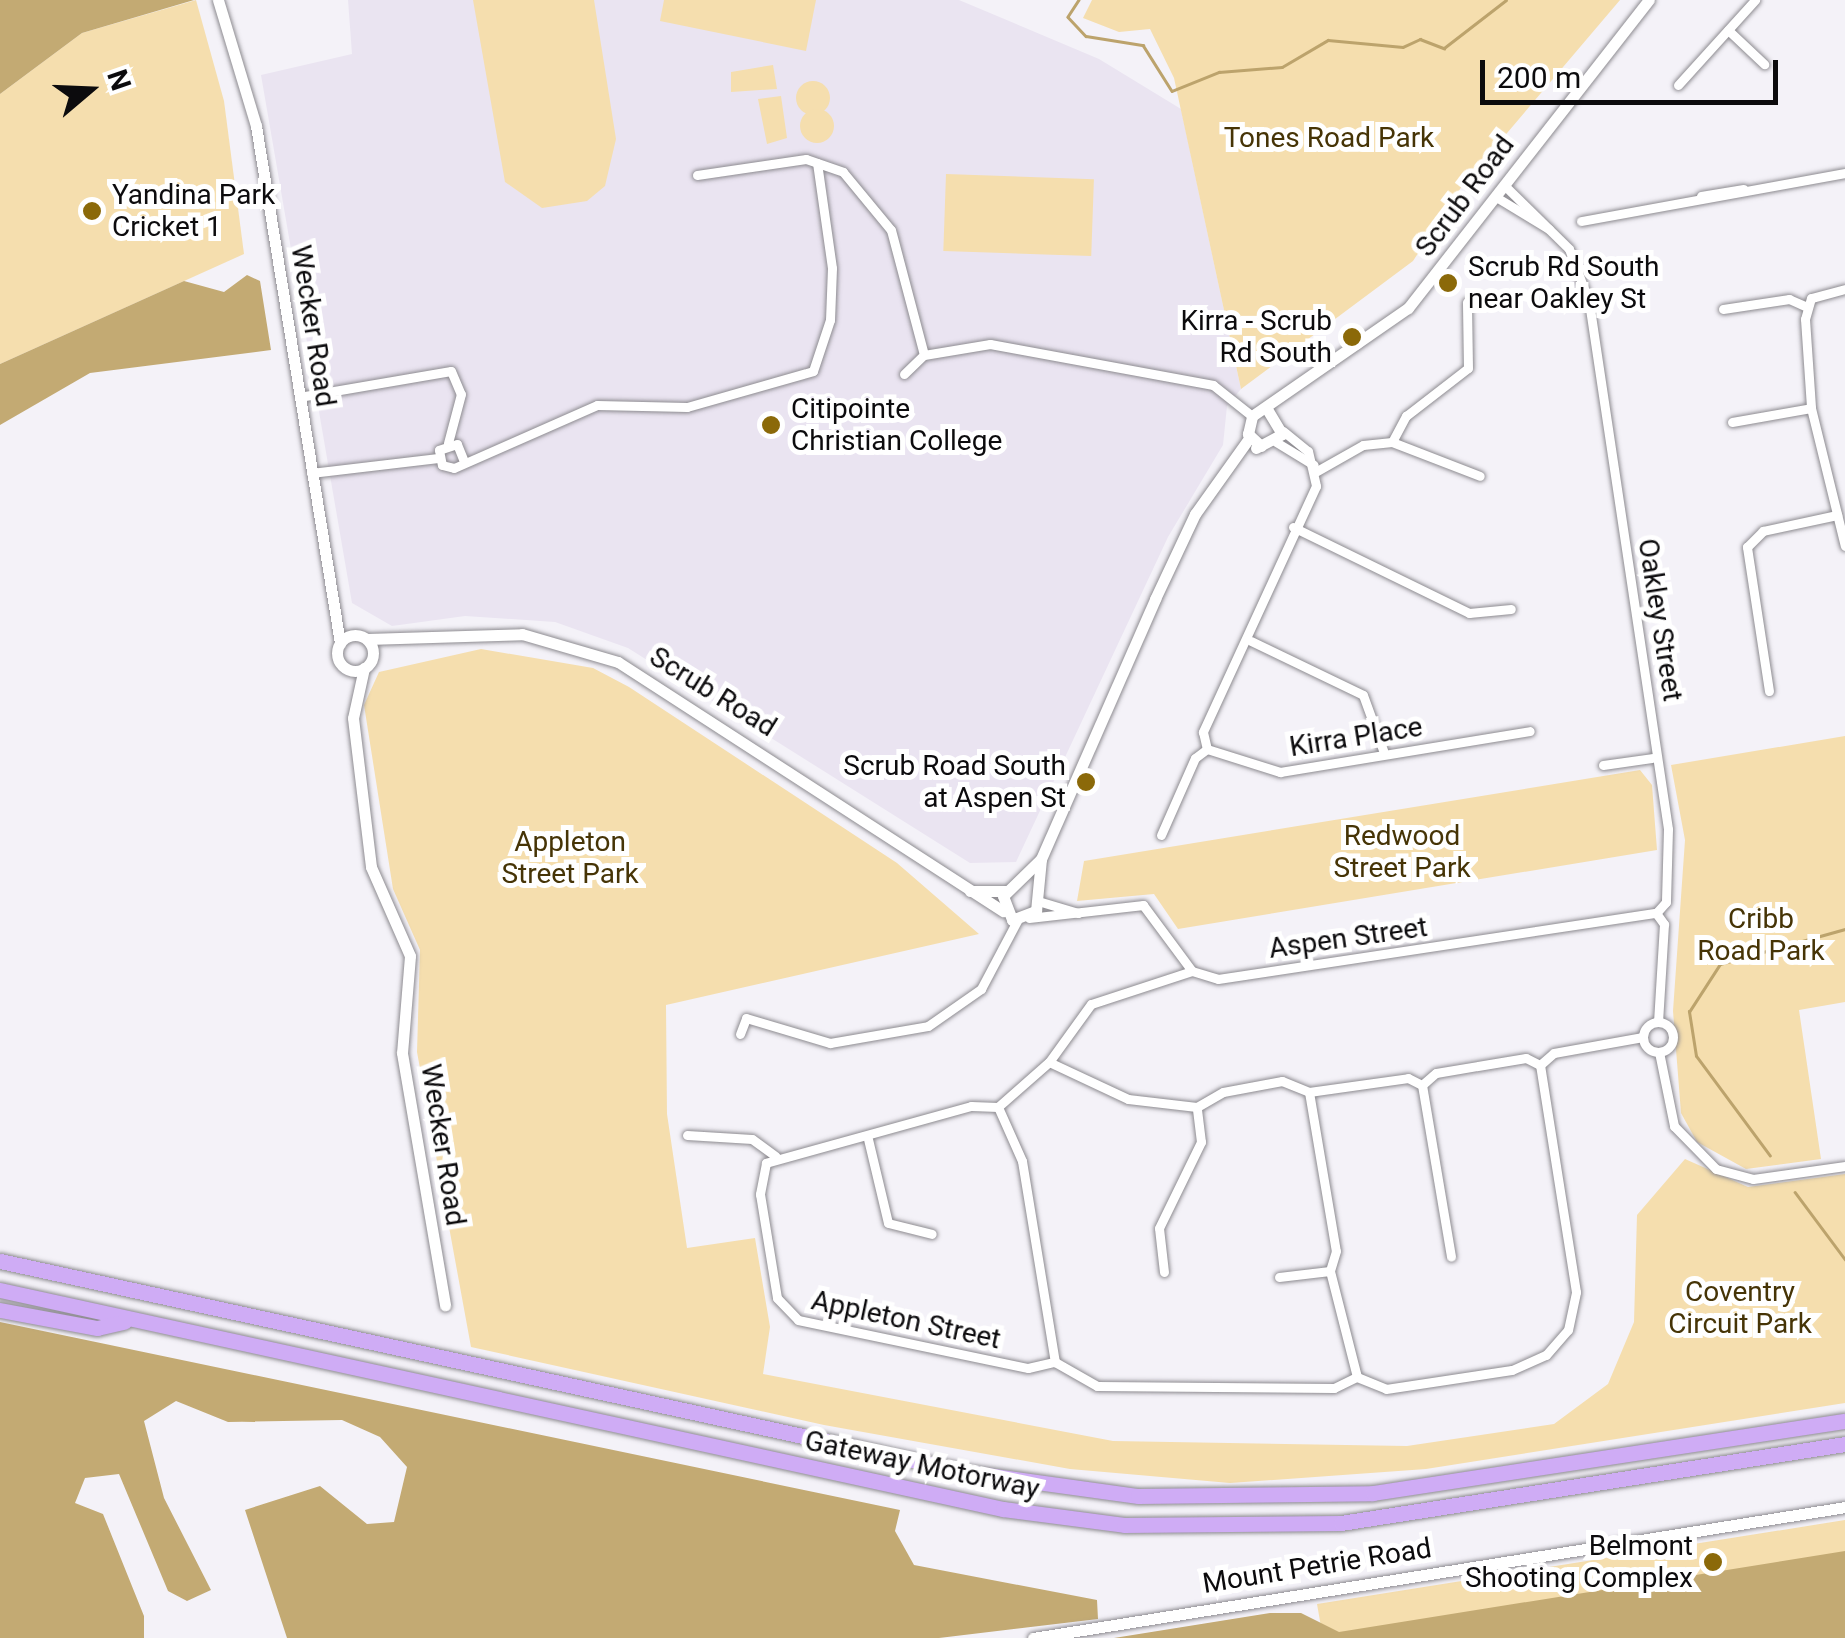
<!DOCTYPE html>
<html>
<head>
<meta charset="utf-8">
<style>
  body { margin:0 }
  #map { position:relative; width:1845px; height:1638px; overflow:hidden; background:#f4f2f8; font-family:Roboto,sans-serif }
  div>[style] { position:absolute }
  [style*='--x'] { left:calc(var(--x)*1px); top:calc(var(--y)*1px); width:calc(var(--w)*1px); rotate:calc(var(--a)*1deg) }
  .built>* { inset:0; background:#eae4f1 }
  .green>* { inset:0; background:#f5deae; transform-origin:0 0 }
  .round { border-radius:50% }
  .forest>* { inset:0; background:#c3aa73 }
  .stream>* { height:2.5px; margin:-1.25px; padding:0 1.25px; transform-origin:1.25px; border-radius:1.25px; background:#bca36c }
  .roads { filter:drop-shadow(0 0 2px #8d8b90) drop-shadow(0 0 2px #8d8b90) }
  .minor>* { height:9px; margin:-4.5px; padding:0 4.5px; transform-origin:4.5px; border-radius:4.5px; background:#fff }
  .minor>.ring { margin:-4.5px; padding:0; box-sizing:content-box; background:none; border:9px solid #fff; border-radius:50% }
  .tertiary>* { height:11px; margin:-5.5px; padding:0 5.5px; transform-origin:5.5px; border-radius:5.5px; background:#fff }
  .tertiary>.ring { margin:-5.5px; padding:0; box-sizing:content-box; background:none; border:11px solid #fff; border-radius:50% }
  .motorway>* { height:15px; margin:-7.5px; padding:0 7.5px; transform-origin:7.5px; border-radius:7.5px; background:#cfacf5 }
  .dots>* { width:28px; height:28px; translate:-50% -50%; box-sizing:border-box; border:5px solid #fff; border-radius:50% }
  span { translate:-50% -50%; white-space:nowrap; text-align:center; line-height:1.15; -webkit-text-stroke:10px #fff; paint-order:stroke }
  .park-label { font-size:28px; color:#463406 }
  .poi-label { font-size:28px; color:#0c0b0d }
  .left { translate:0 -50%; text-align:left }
  .right { translate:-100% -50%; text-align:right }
  .street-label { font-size:28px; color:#0c0b0d }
  .north { position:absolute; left:40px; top:40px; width:100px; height:100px; -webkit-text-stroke:8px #fff; paint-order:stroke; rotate:71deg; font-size:28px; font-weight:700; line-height:40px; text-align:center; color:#0c0b0d }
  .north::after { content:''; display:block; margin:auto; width:35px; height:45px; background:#0c0b0d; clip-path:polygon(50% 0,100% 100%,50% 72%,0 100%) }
  .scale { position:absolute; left:1480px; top:60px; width:298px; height:45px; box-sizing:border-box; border:5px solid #0c0b0d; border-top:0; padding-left:12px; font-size:30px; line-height:35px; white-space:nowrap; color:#0c0b0d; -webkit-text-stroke:8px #fff; paint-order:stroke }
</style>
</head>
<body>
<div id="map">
  <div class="built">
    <i style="clip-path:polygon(348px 0,959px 0,1099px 59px,1181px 109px,1241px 389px,1227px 406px,1223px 445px,1168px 537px,1016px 862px,970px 863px,628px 648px,555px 622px,465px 616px,392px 626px,352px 603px,261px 75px,352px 54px)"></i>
  </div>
  <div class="green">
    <i style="clip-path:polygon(196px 0,224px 101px,244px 254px,0 364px,0 94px,82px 33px)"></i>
    <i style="clip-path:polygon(473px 0,594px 0,616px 139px,605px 186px,587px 201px,542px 208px,505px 182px)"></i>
    <i style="clip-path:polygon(664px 0,816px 0,806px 51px,660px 21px)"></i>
    <i style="clip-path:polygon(1092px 0,1620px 0,1462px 186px,1413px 261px,1241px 389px,1174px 78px,1150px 29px,1119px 32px,1083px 18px)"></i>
    <i style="clip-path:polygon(773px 65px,777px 89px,731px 92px,731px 72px)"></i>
    <i class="round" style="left:796px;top:81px;width:34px;height:34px"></i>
    <i style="clip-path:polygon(781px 96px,787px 138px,767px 144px,758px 99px)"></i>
    <i class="round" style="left:800px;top:109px;width:34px;height:34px"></i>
    <i style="left:946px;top:174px;width:148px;height:77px;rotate:2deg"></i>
    <i style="clip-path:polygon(481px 649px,593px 668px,629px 687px,897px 863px,979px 934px,666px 1005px,667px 1114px,687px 1248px,755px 1238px,770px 1327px,763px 1374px,1113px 1441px,1407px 1446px,1554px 1424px,1608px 1384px,1634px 1322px,1637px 1215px,1685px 1159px,1748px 1187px,1845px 1174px,1845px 1403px,1426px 1469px,1230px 1483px,1070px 1469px,824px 1425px,471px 1347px,417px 1052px,420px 950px,393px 889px,364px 705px,379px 672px)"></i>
    <i style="clip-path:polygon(1845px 736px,1845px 1002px,1799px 1010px,1821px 1159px,1746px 1169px,1697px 1142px,1681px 1113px,1673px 1011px,1685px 840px,1671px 765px)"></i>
    <i style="clip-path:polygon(1640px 770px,1652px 785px,1657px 850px,1178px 929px,1154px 894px,1077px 901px,1084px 861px)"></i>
    <i style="clip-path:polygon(1845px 1520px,1845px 1638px,1323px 1638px,1317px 1604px)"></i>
  </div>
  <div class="forest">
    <i style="clip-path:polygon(0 0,194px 0,82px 33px,0 94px)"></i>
    <i style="clip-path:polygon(247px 275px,260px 281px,271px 350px,90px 373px,0 425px,0 364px,184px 281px,224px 292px)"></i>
    <i style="clip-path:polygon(0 1322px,900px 1510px,895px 1531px,914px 1565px,1097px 1600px,1098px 1619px,939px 1638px,287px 1638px,245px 1510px,320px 1486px,367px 1524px,394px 1522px,407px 1467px,380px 1437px,342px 1420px,228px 1422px,176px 1401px,144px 1421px,164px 1498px,211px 1590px,187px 1601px,168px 1591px,119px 1474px,85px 1478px,75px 1503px,103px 1514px,144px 1616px,144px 1638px,0 1638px)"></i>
    <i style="clip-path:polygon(1845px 1551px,1845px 1638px,1114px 1638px,1270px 1613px,1301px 1613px,1339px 1632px)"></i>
  </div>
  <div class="stream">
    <i style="--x:1079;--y:0;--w:20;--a:123"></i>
    <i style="--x:1068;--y:17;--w:26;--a:47"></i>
    <i style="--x:1086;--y:36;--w:58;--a:9"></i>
    <i style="--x:1143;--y:45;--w:54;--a:57.8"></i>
    <i style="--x:1172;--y:91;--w:51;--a:-22"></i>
    <i style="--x:1219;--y:72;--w:63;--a:-4.5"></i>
    <i style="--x:1282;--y:67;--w:53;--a:-30.4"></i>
    <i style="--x:1328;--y:40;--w:75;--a:5.3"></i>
    <i style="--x:1403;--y:47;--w:19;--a:-25"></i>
    <i style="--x:1420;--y:39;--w:26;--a:21"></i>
    <i style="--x:1444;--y:48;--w:78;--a:-37.7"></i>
    <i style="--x:1770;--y:1156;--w:124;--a:-126.5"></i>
    <i style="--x:1696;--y:1056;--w:45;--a:-99"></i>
    <i style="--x:1689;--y:1012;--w:57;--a:-57.1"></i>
    <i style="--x:1720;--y:964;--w:130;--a:-15.6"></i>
    <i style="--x:1795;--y:1192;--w:84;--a:53.3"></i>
  </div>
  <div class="roads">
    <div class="minor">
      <i style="--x:1728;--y:30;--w:50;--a:43.4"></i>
      <i style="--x:1678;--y:85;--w:115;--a:-47.8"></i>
      <i style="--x:697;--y:175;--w:110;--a:-8.4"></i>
      <i style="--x:806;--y:159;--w:39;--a:19"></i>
      <i style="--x:843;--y:172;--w:75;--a:50.4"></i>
      <i style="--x:891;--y:230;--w:129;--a:75.2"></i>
      <i style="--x:1505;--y:186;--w:90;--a:44.5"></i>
      <i style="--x:1569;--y:249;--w:57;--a:69.3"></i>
      <i style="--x:1589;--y:302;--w:533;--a:81.47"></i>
      <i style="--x:1668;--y:829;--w:73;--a:91.6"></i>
      <i style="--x:1666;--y:902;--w:15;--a:132"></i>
      <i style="--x:1656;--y:913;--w:14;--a:54"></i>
      <i style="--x:1664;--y:924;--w:98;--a:93.5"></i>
      <i style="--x:1701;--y:196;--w:43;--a:-9.5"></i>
      <i style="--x:1496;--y:197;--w:62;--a:31.1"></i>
      <i style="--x:1581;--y:221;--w:268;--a:-10.3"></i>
      <i style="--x:1845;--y:289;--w:35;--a:165"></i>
      <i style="--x:1811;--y:298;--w:22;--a:106"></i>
      <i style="--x:1805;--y:319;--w:89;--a:86.1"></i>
      <i style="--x:1811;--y:408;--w:142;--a:76.2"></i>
      <i style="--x:1723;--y:309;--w:67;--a:-8.6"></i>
      <i style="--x:1789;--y:299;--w:17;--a:24"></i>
      <i style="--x:904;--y:374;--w:28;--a:-44"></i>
      <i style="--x:924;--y:355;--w:67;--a:-9.5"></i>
      <i style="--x:990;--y:344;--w:227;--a:10.4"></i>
      <i style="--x:1213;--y:385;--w:50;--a:38.5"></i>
      <i style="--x:299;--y:397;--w:154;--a:-9.7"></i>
      <i style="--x:451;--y:371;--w:25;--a:67"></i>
      <i style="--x:461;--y:394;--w:51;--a:104.9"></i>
      <i style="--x:1732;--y:422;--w:80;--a:-10"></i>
      <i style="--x:1283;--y:431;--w:32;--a:39"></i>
      <i style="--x:1308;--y:451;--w:36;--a:77"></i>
      <i style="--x:1316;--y:486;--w:271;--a:114.7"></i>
      <i style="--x:1203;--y:732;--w:17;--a:77"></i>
      <i style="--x:1207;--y:749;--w:77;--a:17.5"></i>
      <i style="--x:1280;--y:772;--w:253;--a:-9.3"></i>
      <i style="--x:1276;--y:442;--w:44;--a:31.2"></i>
      <i style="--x:1392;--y:442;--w:30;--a:-62"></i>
      <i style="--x:1406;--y:416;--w:78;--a:-37.7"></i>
      <i style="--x:1468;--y:368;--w:66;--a:-90.9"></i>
      <i style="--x:463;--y:459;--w:16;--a:-112"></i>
      <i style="--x:457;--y:444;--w:19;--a:162"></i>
      <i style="--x:439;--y:450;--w:15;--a:79"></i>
      <i style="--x:442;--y:465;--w:12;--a:14"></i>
      <i style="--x:454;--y:468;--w:156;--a:-23.8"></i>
      <i style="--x:597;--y:405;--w:90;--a:1.3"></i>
      <i style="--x:687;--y:407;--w:131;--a:-15.9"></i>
      <i style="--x:813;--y:371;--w:54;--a:-71.6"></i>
      <i style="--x:830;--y:320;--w:52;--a:-87.8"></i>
      <i style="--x:832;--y:268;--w:106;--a:-98.1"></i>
      <i style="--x:1317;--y:471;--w:53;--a:-29.5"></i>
      <i style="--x:1363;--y:445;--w:29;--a:-6"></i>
      <i style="--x:1392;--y:442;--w:94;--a:21.1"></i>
      <i style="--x:311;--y:473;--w:128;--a:-6.7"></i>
      <i style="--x:1293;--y:527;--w:196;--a:26"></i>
      <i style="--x:1469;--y:613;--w:42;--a:-5.4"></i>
      <i style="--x:1251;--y:641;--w:124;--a:25.7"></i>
      <i style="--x:1363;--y:695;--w:59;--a:70"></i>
      <i style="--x:1769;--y:691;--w:146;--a:-98.7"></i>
      <i style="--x:1747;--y:547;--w:23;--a:-45"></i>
      <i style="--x:1763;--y:531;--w:76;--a:-12.2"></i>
      <i style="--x:1603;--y:765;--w:49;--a:-8.1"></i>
      <i style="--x:1161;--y:835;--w:84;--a:-66.2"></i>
      <i style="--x:1195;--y:758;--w:15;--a:-37"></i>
      <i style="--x:1038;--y:901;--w:42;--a:16.7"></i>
      <i style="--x:1029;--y:918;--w:115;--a:-6.5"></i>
      <i style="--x:1143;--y:905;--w:82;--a:53.4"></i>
      <i style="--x:1192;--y:971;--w:27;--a:17"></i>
      <i style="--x:1218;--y:979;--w:443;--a:-8.6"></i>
      <i style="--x:1192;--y:971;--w:106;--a:161.9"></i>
      <i style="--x:1091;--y:1004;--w:72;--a:125.9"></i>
      <i style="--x:1049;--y:1062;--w:68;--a:138.6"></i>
      <i style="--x:998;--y:1107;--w:59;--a:66"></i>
      <i style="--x:1022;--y:1161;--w:204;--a:80.7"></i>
      <i style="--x:1055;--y:1362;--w:48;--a:29.7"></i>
      <i style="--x:1097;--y:1386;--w:237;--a:0.5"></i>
      <i style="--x:1334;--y:1388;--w:25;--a:-26"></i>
      <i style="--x:1357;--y:1377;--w:31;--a:22"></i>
      <i style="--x:1386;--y:1389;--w:127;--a:-8.6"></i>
      <i style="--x:1512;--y:1370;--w:37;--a:-24"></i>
      <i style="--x:1546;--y:1355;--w:33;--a:-49"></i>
      <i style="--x:1568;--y:1330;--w:39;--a:-78"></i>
      <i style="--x:1576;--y:1292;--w:230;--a:-99"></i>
      <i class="ring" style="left:1643px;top:1022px;width:21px;height:21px"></i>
      <i style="--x:740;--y:1034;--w:17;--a:-69"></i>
      <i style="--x:746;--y:1018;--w:88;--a:16.6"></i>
      <i style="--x:830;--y:1043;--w:99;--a:-9.8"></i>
      <i style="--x:928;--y:1026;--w:65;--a:-34.9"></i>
      <i style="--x:981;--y:989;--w:77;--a:-62.1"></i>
      <i style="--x:1659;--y:1052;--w:76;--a:78.5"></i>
      <i style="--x:1674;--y:1126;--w:60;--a:45.7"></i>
      <i style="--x:1716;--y:1169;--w:38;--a:15"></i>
      <i style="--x:1753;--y:1179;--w:93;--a:-8"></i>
      <i style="--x:1049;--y:1062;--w:87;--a:25.1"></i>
      <i style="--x:1128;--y:1099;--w:69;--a:6.6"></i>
      <i style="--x:1197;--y:1107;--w:30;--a:-30"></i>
      <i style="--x:1223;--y:1092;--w:60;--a:-10.6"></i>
      <i style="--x:1282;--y:1081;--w:29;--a:22"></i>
      <i style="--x:1309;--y:1092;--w:100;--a:-8"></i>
      <i style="--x:1408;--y:1078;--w:16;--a:27"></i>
      <i style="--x:1422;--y:1085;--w:18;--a:-41"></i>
      <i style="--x:1436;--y:1073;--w:91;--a:-9.5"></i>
      <i style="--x:1526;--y:1058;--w:16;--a:27"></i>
      <i style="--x:1540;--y:1065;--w:18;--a:-41"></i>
      <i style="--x:1554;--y:1053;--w:90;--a:-10.2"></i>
      <i style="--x:1422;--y:1085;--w:174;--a:80.4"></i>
      <i style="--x:1309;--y:1092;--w:161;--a:80.4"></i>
      <i style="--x:1336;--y:1251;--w:21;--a:107"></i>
      <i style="--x:1330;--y:1271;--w:109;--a:75.7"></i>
      <i style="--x:998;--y:1107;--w:27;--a:-178"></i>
      <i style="--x:971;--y:1106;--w:213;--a:164.5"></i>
      <i style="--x:766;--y:1163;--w:32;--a:101"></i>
      <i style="--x:760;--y:1194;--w:105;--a:80.7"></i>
      <i style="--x:777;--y:1298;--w:30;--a:46"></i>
      <i style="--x:798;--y:1320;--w:235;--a:11.8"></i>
      <i style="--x:1028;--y:1368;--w:28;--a:-13"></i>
      <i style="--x:687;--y:1135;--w:65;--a:3.5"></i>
      <i style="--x:752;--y:1139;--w:29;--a:36"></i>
      <i style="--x:868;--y:1139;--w:86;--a:76.6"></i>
      <i style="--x:888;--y:1223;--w:45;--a:14"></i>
      <i style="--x:1164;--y:1272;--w:44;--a:-96.5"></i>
      <i style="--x:1159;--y:1228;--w:96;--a:-64"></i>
      <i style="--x:1201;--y:1142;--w:35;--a:-97"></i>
      <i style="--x:1279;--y:1277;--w:51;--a:-6.7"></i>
    </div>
    <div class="tertiary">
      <i style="--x:218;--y:0;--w:132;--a:73.2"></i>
      <i style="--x:256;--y:126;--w:524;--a:80.77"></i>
      <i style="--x:1261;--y:446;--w:18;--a:-137"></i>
      <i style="--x:1248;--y:434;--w:18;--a:-77"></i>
      <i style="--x:1252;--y:416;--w:190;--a:-34.7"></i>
      <i style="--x:1408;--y:308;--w:391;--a:-52"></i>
      <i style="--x:1256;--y:448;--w:30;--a:-28"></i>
      <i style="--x:1282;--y:434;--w:27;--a:-121"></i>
      <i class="ring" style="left:337px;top:635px;width:25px;height:25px"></i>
      <i style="--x:367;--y:639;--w:155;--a:-1.8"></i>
      <i style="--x:522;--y:634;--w:100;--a:16.3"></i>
      <i style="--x:618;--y:662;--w:459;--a:32.9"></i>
      <i style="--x:364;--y:668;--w:51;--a:102.4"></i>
      <i style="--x:353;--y:718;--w:150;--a:83.1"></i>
      <i style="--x:371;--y:867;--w:97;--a:66.3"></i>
      <i style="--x:410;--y:956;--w:97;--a:94.7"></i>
      <i style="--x:402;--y:1053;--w:256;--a:80.3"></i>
      <i style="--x:1041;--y:859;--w:53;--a:135.8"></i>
      <i style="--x:1003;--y:896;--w:26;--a:69"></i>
      <i style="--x:1012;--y:920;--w:26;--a:-21"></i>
      <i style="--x:1036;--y:911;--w:52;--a:-84.5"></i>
      <i style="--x:1041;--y:859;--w:284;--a:-66.3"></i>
      <i style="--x:1155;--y:599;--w:94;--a:-64.8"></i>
      <i style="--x:1195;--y:514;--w:95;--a:-54.5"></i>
      <i style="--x:970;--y:891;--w:36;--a:0"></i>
      <i style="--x:1033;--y:1638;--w:822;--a:-9.16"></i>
    </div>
    <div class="motorway">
      <i style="--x:0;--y:1261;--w:995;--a:12.3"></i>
      <i style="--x:972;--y:1473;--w:168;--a:7.9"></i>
      <i style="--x:1138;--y:1496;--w:235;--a:-0.7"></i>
      <i style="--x:1373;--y:1493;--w:477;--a:-8.7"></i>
      <i style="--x:0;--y:1290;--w:1027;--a:12.32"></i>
      <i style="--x:1003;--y:1509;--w:122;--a:7.5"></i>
      <i style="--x:1124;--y:1525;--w:217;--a:-0.5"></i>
      <i style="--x:1341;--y:1523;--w:510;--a:-8.91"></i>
      <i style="--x:0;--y:1310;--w:99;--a:10.5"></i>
      <i style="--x:97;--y:1328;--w:28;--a:-13"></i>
    </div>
  </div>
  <div class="dots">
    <i style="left:92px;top:211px;background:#8b6909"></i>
    <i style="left:1448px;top:283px;background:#8b6909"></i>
    <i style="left:1352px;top:337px;background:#8b6909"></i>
    <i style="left:771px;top:425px;background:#8b6909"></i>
    <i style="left:1086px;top:782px;background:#8b6909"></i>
    <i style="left:1713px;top:1562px;background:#8b6909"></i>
  </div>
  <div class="park-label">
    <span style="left:1329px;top:138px">Tones Road Park</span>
    <span style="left:1402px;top:852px">Redwood<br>Street Park</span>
    <span style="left:570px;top:858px">Appleton<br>Street Park</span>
    <span style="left:1761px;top:935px">Cribb<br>Road Park</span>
    <span style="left:1740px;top:1308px">Coventry<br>Circuit Park</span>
  </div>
  <div class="poi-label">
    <span class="left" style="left:112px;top:211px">Yandina Park<br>Cricket 1</span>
    <span class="left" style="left:1468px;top:283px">Scrub Rd South<br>near Oakley St</span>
    <span class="right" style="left:1332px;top:337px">Kirra - Scrub<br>Rd South</span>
    <span class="left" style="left:791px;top:425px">Citipointe<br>Christian College</span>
    <span class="right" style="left:1066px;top:782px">Scrub Road South<br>at Aspen St</span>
    <span class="right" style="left:1693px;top:1562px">Belmont<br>Shooting Complex</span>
  </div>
  <div class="street-label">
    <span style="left:1465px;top:196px;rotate:-53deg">Scrub Road</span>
    <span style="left:313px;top:326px;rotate:81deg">Wecker Road</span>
    <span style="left:1660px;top:620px;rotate:81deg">Oakley Street</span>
    <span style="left:713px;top:692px;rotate:32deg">Scrub Road</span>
    <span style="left:1356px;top:737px;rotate:-9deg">Kirra Place</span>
    <span style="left:1348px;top:938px;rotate:-8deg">Aspen Street</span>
    <span style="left:443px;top:1145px;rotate:81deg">Wecker Road</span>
    <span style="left:906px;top:1320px;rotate:12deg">Appleton Street</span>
    <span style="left:922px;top:1465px;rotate:12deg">Gateway Motorway</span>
    <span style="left:1317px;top:1566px;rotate:-9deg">Mount Petrie Road</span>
  </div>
  <div class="north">N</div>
  <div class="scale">200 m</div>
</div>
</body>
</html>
